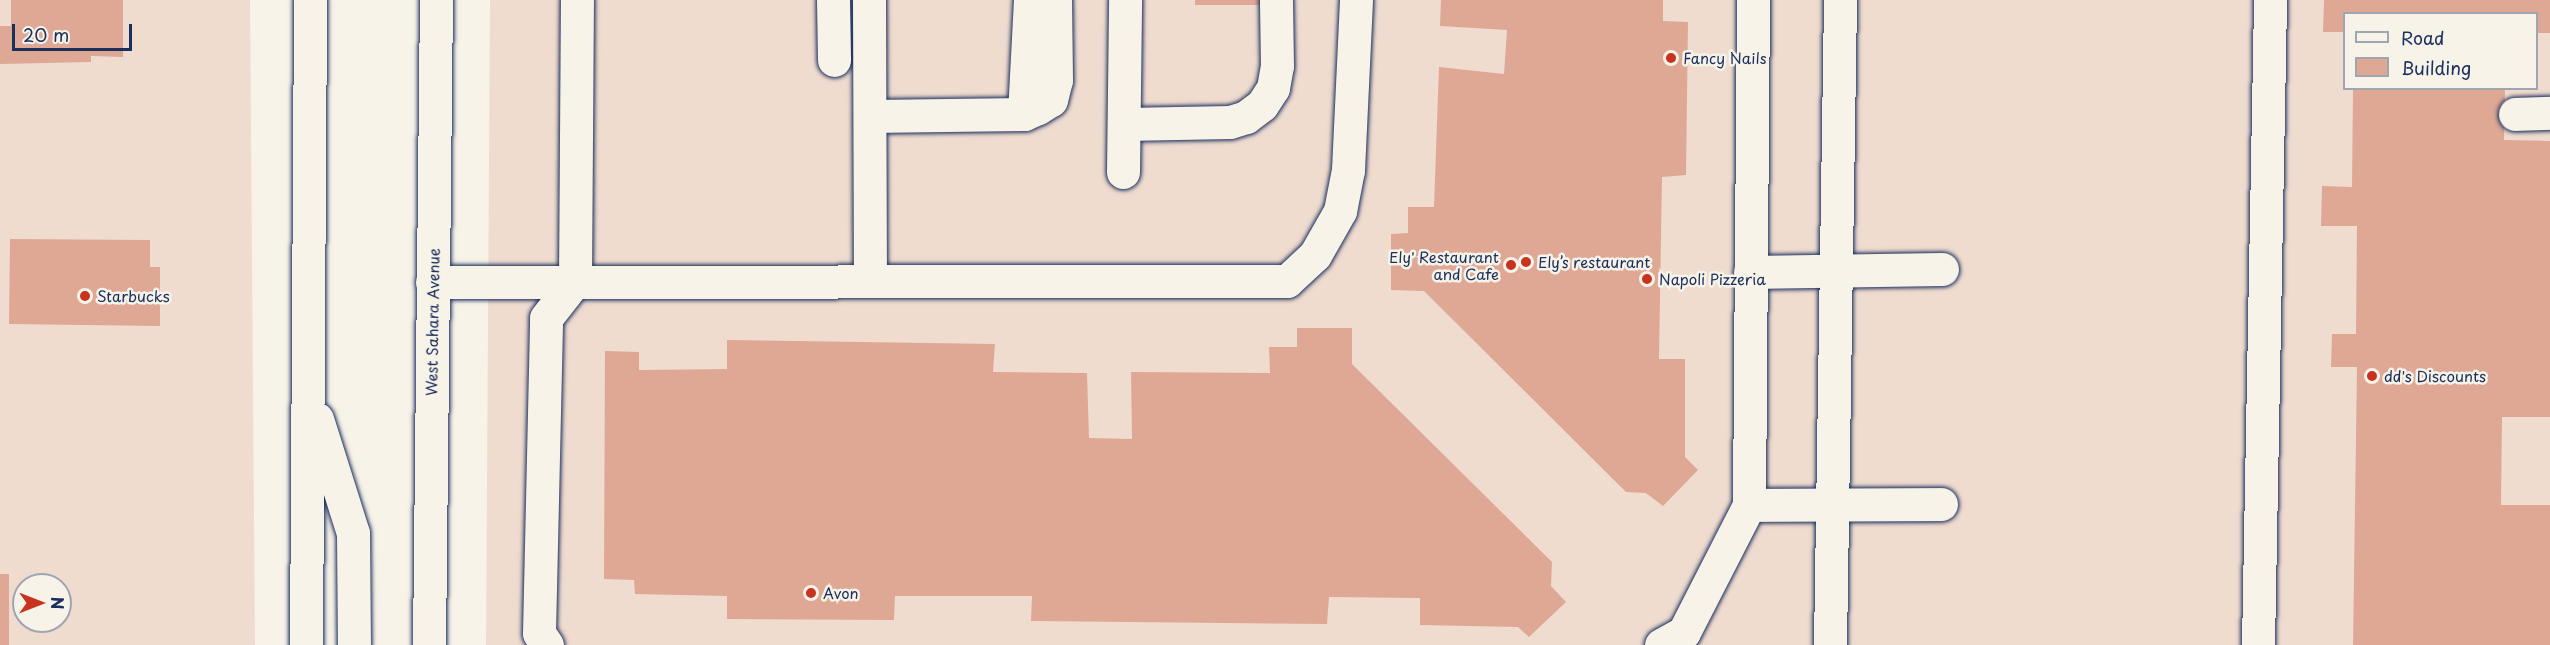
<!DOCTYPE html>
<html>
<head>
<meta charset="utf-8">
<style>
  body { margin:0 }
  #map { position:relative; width:2550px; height:645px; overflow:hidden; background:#f7f3e8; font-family:"Playpen Sans",sans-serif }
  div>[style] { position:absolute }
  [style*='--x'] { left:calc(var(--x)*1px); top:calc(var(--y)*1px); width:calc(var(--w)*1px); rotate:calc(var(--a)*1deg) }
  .built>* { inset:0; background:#f0dccf }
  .building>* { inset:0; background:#dea895; transform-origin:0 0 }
  .roads { filter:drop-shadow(0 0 2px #1b2f5e) drop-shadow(0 0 2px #1b2f5e) }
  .minor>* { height:33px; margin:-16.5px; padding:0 16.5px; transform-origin:16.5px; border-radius:16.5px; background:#f7f3e8 }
  .major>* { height:33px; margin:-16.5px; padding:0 16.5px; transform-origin:16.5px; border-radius:16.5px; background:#f7f3e8 }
  .dots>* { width:16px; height:16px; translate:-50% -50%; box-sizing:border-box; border:3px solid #f7f3e8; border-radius:50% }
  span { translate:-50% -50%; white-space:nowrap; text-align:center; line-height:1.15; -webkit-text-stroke:5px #f7f3e8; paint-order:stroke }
  .poi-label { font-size:15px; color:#1b2f5e }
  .left { translate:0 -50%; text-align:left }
  .right { translate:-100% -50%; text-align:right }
  .street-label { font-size:15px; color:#1b2f5e }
  .legend { position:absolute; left:2343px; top:12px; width:195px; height:78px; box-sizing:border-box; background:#f7f3e8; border:2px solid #9fa5b1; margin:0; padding:8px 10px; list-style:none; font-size:18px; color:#1b2f5e }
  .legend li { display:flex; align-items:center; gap:12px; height:30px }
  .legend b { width:30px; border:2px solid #9fa5b1 }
  .north { position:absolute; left:12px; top:573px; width:60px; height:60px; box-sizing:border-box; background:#f7f3e8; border:2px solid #9fa5b1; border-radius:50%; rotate:90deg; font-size:16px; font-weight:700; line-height:24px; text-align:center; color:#1b2f5e }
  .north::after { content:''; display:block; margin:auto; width:21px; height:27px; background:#c8321e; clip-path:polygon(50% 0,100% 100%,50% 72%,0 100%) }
  .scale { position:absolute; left:12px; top:24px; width:120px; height:27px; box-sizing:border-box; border:3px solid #1b2f5e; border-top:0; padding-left:8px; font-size:18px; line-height:21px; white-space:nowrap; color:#1b2f5e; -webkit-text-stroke:4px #f7f3e8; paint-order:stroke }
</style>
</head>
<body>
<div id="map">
  <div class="built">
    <i style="clip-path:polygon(evenodd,0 0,250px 0,255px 645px,0 645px,0 0,24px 585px,60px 585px,60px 621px,24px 621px,24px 585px)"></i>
    <i style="clip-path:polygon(evenodd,490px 0,2550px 0,2550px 645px,486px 645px,490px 0,2344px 14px,2536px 14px,2536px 88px,2344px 88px,2344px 14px)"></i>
  </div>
  <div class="building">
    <i style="clip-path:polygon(11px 0,123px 0,123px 57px,91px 56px,91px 62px,0 64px,0 26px,11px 26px)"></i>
    <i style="left:1195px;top:0;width:67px;height:5px"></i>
    <i style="clip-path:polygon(1441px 0,1663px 0,1663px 21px,1688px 22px,1686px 175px,1662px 177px,1659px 359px,1685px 359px,1685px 457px,1698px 470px,1663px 506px,1646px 493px,1626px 492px,1424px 291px,1391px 290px,1391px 234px,1408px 233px,1408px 207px,1434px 207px,1439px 67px,1504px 74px,1507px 30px,1440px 26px)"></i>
    <i style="clip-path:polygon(2324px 0,2550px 0,2550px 33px,2536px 33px,2536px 14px,2344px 14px,2344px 32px,2323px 32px)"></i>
    <i style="clip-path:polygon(2353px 88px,2505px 88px,2504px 140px,2550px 141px,2550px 417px,2502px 417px,2501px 505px,2550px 505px,2550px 645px,2353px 645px,2357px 367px,2331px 367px,2332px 334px,2356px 334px,2357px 226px,2321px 226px,2322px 186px,2352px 187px)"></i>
    <i style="clip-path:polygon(10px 239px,150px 240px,150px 267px,160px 267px,160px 326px,9px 324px)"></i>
    <i style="clip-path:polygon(1297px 328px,1352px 328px,1352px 364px,1552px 562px,1551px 586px,1566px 602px,1529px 637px,1518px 627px,1420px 625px,1420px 598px,1329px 597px,1327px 624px,1031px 621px,1032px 596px,895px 596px,894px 620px,727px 619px,727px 596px,635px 594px,634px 580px,604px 579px,605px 351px,639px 352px,639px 370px,727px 369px,727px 340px,995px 344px,993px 372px,1087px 373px,1089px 438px,1132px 439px,1131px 372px,1270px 373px,1269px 347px,1297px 347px)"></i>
    <i style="left:0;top:574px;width:9px;height:71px"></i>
  </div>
  <div class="roads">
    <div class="minor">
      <i style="--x:833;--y:0;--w:60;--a:89"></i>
      <i style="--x:869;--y:0;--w:281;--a:89.8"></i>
      <i style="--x:1024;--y:114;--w:114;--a:-87"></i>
      <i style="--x:2515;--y:114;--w:35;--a:-2"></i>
      <i style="--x:870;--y:116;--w:154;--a:-0.7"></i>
      <i style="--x:1024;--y:114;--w:15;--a:-23"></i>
      <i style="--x:1038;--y:108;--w:15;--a:-32"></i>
      <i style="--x:1051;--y:100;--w:21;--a:-76"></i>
      <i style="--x:1056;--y:80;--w:80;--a:-90.7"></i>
      <i style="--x:1124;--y:124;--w:106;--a:-1.1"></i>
      <i style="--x:1230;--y:122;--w:17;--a:-17"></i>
      <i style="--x:1246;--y:117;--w:20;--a:-37"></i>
      <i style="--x:1262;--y:105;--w:20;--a:-57"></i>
      <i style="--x:1273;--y:88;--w:22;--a:-80"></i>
      <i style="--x:1277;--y:66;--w:66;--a:-90.9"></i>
      <i style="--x:1123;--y:172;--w:172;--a:-89.3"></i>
      <i style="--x:1750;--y:272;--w:192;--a:-0.9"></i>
      <i style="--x:432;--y:282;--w:855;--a:-0.07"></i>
      <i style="--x:1287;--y:281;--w:38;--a:-43"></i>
      <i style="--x:1315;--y:255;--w:51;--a:-60.4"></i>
      <i style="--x:1340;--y:211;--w:42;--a:-79"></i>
      <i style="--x:1348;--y:170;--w:170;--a:-87.3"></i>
      <i style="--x:1749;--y:505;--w:192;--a:-0.3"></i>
      <i style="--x:547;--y:645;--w:14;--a:-124"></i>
      <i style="--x:539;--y:633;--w:315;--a:-88.7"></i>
      <i style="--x:546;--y:318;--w:47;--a:-51.9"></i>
      <i style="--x:575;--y:281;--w:281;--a:-89.6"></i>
      <i style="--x:1661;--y:645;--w:26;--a:-29"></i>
      <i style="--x:1684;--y:632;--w:143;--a:-62.9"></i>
      <i style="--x:1749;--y:505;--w:505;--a:-89.55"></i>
      <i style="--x:1830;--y:645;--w:645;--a:-89.11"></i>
      <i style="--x:2258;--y:645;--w:645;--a:-88.93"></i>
    </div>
    <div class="major">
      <i style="--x:317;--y:419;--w:120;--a:72.5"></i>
      <i style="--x:353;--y:533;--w:112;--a:89.5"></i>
      <i style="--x:306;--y:645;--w:645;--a:-89.64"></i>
      <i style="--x:429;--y:645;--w:645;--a:-89.38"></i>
    </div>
  </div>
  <div class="dots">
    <i style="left:1671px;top:58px;background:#c8321e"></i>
    <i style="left:1526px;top:262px;background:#c8321e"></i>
    <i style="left:1511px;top:265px;background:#c8321e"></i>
    <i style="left:1647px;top:279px;background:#c8321e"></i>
    <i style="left:85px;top:296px;background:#c8321e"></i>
    <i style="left:2372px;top:376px;background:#c8321e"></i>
    <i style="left:811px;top:593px;background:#c8321e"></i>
  </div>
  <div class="poi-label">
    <span class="left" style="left:1683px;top:58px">Fancy Nails</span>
    <span class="right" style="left:1499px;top:265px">Ely' Restaurant<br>and Cafe</span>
    <span class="left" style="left:1538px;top:262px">Ely’s restaurant</span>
    <span class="left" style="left:1659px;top:279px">Napoli Pizzeria</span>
    <span class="left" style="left:97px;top:296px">Starbucks</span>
    <span class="left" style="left:2384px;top:376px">dd's Discounts</span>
    <span class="left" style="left:823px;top:593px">Avon</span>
  </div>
  <div class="street-label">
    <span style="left:432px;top:322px;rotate:-89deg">West Sahara Avenue</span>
  </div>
  <ul class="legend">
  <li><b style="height:8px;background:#f7f3e8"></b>Road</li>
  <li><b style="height:16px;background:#dea895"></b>Building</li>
  </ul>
  <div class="north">N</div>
  <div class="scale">20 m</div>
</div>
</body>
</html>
